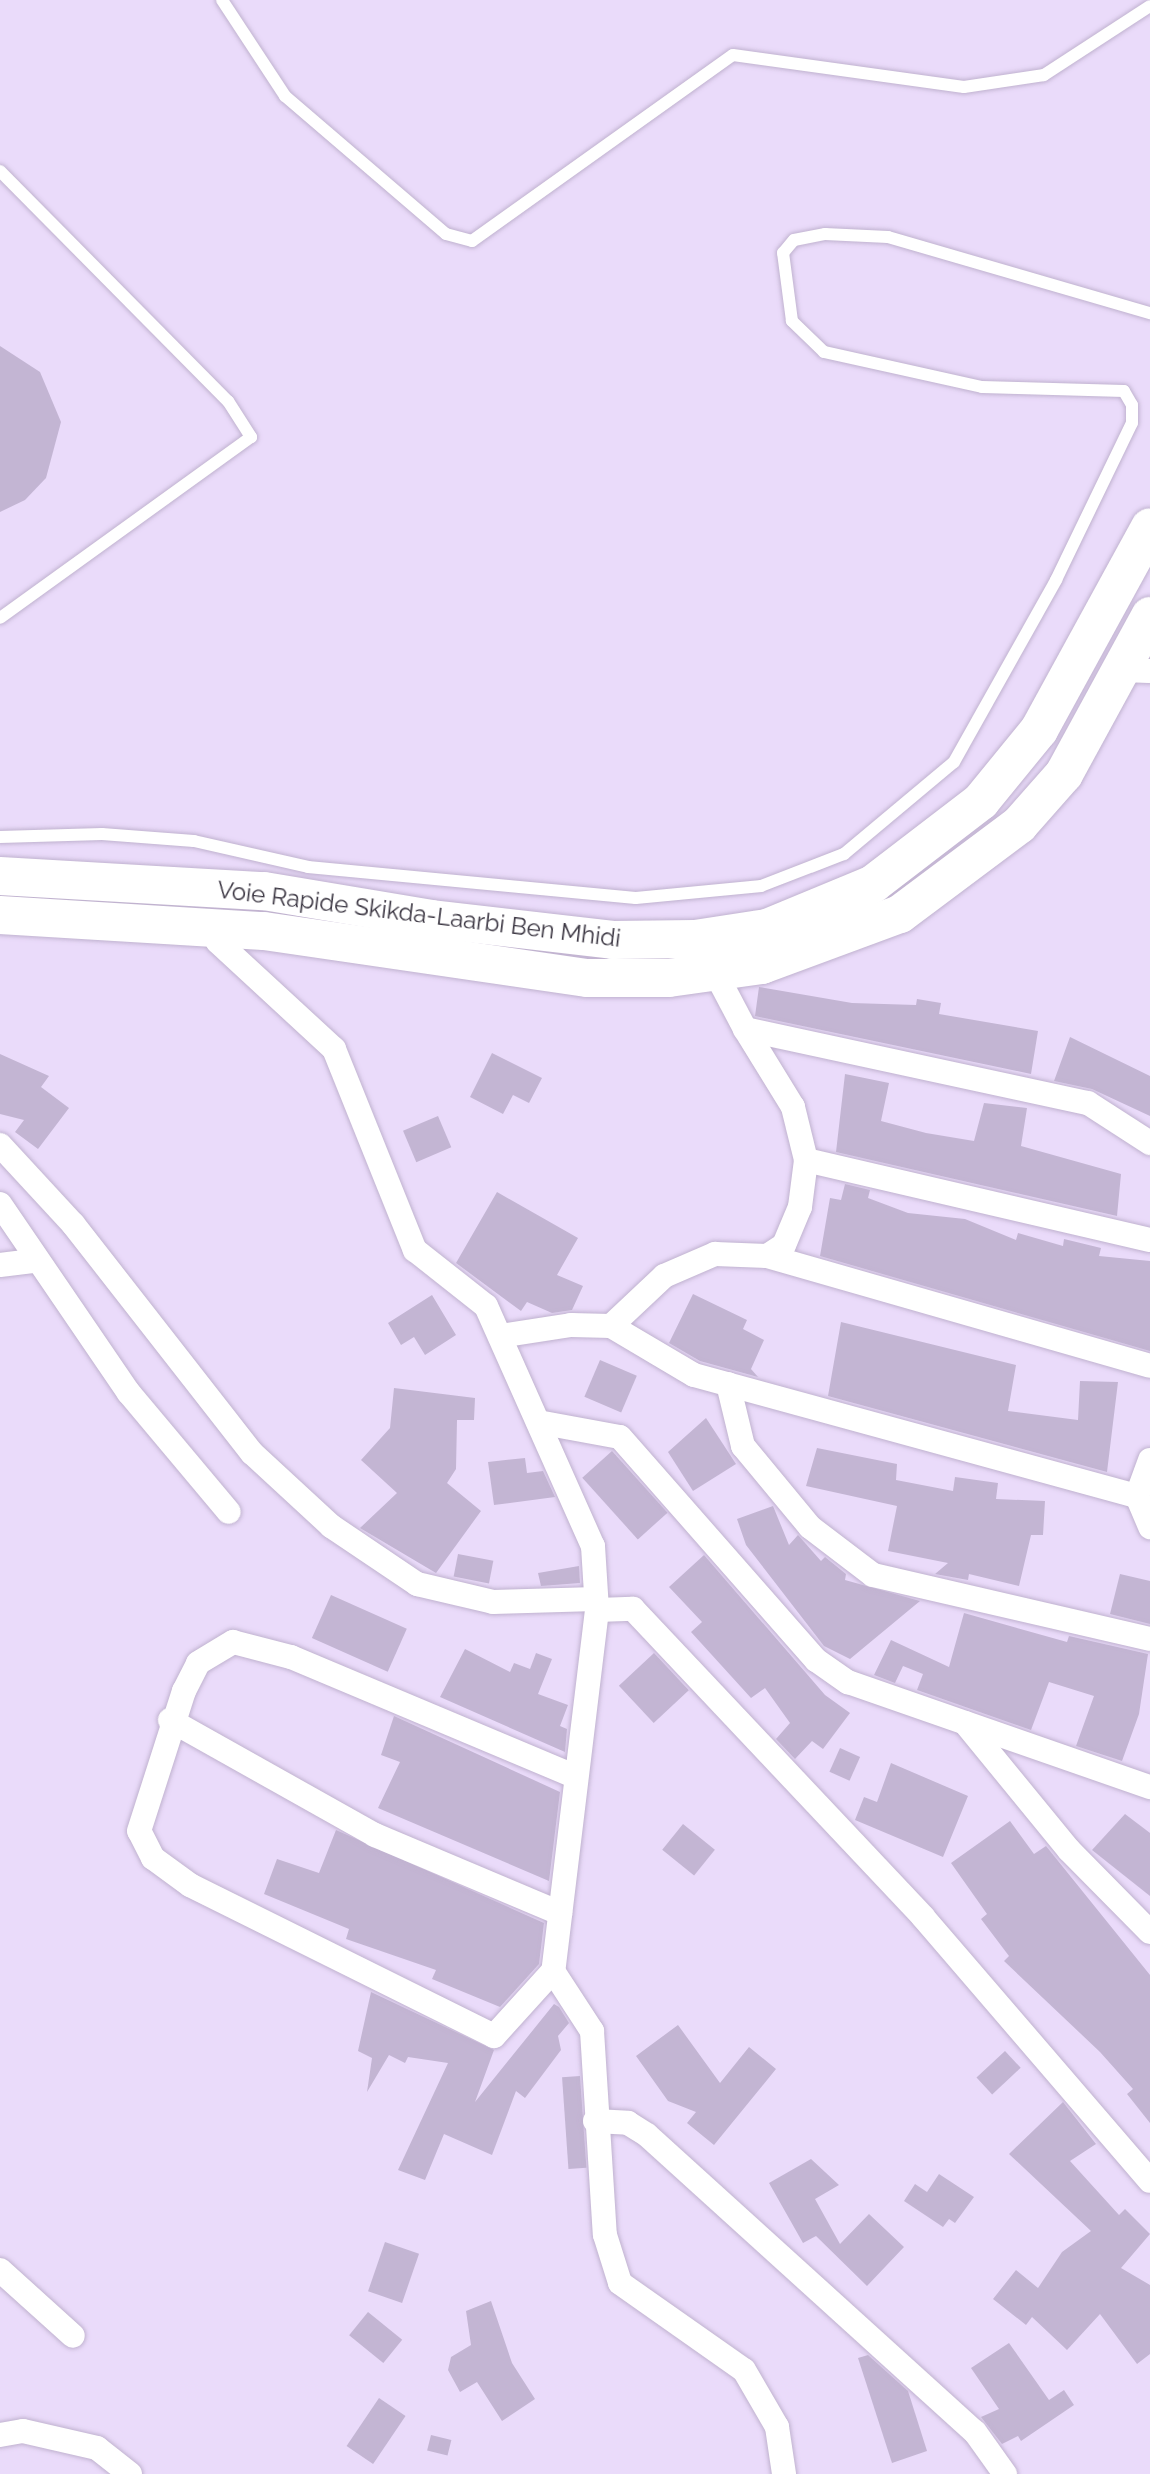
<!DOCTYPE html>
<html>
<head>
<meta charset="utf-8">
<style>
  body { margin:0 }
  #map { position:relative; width:1150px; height:2474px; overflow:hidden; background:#eadbfa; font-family:Raleway,sans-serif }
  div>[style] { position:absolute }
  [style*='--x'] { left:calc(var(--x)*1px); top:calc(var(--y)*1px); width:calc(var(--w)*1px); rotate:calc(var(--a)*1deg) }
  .building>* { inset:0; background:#c3b5d3; transform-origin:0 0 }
  .roads { filter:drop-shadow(0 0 2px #c0b2cf) drop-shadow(0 0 2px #c0b2cf) }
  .lane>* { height:12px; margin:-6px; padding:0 6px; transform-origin:6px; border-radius:6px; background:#fff }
  .street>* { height:24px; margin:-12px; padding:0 12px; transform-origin:12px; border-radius:12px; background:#fff }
  .highway>* { height:38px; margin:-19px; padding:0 19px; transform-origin:19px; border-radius:19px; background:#fff }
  span { translate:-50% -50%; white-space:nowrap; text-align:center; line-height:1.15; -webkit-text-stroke:6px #fff; paint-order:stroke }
  .street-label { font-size:24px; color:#3c3743 }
</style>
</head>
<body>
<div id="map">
  <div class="building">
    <i style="clip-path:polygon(0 346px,40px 372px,61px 422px,46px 478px,25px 500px,0 512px)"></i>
    <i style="clip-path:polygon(759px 987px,852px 1003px,916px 1005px,917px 999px,941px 1003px,939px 1014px,1038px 1031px,1031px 1074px,755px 1016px)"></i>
    <i style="clip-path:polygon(1070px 1037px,1150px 1076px,1150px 1116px,1092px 1089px,1054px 1081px)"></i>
    <i style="clip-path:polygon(492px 1053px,542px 1078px,529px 1103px,513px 1095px,503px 1114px,470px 1097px)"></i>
    <i style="clip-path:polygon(0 1054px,49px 1076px,41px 1087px,69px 1108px,38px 1149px,15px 1132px,24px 1120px,0 1114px)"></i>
    <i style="clip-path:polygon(845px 1074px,889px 1083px,881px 1121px,926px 1133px,974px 1141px,984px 1103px,1027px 1108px,1021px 1146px,1121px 1174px,1117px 1216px,836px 1152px)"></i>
    <i style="left:438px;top:1116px;width:34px;height:38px;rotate:67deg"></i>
    <i style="clip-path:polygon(845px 1184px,870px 1190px,868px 1198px,908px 1213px,965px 1219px,1016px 1240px,1018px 1233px,1063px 1246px,1064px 1239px,1101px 1248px,1099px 1256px,1150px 1261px,1150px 1351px,820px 1256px,830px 1198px,841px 1200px)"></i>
    <i style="clip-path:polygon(497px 1192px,578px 1238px,557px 1275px,583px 1286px,572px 1310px,552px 1313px,527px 1302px,521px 1311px,456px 1263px)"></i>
    <i style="clip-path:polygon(693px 1294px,747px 1320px,743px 1329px,764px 1340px,751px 1369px,758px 1377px,700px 1361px,669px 1343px)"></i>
    <i style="clip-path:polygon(432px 1295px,456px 1335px,425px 1355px,414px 1337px,401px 1345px,388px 1323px)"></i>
    <i style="clip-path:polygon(841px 1322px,1016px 1365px,1008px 1411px,1078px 1420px,1080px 1381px,1118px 1382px,1107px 1472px,828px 1396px)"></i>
    <i style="left:600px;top:1360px;width:40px;height:40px;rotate:23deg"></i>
    <i style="clip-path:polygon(394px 1388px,475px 1398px,474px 1420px,457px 1420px,456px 1469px,447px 1483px,481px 1511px,436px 1573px,360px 1528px,397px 1493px,361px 1460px,390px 1428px)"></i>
    <i style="clip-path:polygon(706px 1418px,736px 1464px,693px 1491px,668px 1452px)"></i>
    <i style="clip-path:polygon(817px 1448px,897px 1464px,896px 1480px,953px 1491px,955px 1477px,998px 1483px,996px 1499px,1045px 1501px,1043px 1535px,1031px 1535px,1019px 1586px,969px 1574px,968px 1580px,935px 1574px,948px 1563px,888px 1551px,897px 1506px,806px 1486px)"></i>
    <i style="left:612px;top:1451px;width:83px;height:40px;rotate:48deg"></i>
    <i style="clip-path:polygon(525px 1458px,527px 1473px,543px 1471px,555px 1497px,494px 1505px,488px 1462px)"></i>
    <i style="clip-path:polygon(773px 1506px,789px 1545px,798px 1535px,821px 1561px,825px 1557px,846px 1574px,845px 1580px,920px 1601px,850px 1659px,824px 1646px,746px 1545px,737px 1519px)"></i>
    <i style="left:458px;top:1554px;width:36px;height:23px;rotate:11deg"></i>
    <i style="clip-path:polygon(704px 1555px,825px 1695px,850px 1713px,823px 1749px,812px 1741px,795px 1759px,776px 1739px,790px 1723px,765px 1688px,751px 1698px,691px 1632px,702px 1622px,669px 1587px)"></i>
    <i style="clip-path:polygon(579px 1566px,580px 1583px,541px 1586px,538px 1573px)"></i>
    <i style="clip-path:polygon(1120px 1574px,1150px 1581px,1150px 1624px,1110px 1614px)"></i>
    <i style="left:331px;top:1595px;width:83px;height:47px;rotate:24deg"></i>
    <i style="clip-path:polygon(964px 1613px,1067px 1642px,1069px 1636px,1148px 1654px,1139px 1714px,1122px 1761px,1076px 1746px,1094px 1696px,1049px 1682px,1031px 1730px,917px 1690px,923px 1674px,903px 1666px,895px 1683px,874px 1675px,891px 1640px,949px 1667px)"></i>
    <i style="clip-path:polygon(465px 1649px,510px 1672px,514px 1663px,530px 1669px,536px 1653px,552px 1659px,538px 1694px,568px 1705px,560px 1726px,567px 1729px,565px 1752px,440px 1697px)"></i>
    <i style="left:654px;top:1653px;width:51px;height:48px;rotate:47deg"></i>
    <i style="clip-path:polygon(394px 1716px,560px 1792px,549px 1881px,378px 1808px,400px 1762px,381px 1755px)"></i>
    <i style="left:840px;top:1748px;width:22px;height:26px;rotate:24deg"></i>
    <i style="clip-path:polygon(891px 1763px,968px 1796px,943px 1857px,855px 1820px,864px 1797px,877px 1802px)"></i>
    <i style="clip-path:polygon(1125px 1814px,1150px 1833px,1150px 1896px,1092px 1850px)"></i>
    <i style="clip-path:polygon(1010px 1821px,1034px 1854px,1046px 1846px,1150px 1975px,1150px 2123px,1127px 2094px,1133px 2089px,1100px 2052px,1004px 1961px,1009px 1956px,981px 1919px,987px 1914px,951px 1863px)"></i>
    <i style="left:683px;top:1824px;width:41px;height:33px;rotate:39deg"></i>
    <i style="clip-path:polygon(336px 1830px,544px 1923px,539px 1964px,500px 2007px,432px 1979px,436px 1970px,346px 1939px,349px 1929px,264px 1894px,277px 1859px,319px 1873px)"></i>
    <i style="clip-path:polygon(371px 1992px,494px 2050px,475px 2102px,554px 2004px,559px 2007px,569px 2023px,558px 2036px,561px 2050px,525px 2098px,516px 2091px,492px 2155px,444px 2134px,425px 2180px,398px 2170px,448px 2063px,408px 2057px,405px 2063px,389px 2055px,367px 2092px,372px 2058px,358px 2051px)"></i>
    <i style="clip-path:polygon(678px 2025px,720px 2083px,749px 2047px,776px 2069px,714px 2145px,687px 2123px,696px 2112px,668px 2101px,636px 2056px)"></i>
    <i style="left:1005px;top:2051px;width:23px;height:39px;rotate:47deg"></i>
    <i style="left:580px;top:2076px;width:92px;height:18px;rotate:86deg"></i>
    <i style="clip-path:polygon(1063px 2102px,1096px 2144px,1070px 2161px,1119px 2215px,1125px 2209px,1150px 2234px,1121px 2268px,1150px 2285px,1150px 2354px,1137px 2364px,1100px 2314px,1067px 2350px,1032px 2317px,1026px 2325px,993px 2299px,1016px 2270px,1038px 2288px,1062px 2252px,1091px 2231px,1009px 2154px)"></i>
    <i style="clip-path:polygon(811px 2159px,839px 2185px,815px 2199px,840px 2244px,869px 2214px,904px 2247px,867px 2286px,816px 2236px,803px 2243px,769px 2183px)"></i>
    <i style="clip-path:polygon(939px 2174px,974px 2197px,955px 2223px,949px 2219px,943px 2227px,904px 2201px,915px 2184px,927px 2192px)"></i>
    <i style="left:385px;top:2242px;width:36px;height:52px;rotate:19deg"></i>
    <i style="clip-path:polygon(491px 2301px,512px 2363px,535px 2399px,502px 2421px,477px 2382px,460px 2392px,448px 2370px,451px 2357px,471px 2345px,466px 2311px)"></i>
    <i style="left:368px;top:2312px;width:44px;height:30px;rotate:39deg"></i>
    <i style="clip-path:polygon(1009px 2343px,1049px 2400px,1064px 2390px,1074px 2405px,1021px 2441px,1018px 2436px,1002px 2444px,981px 2417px,999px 2409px,971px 2368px)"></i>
    <i style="clip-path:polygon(868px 2355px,908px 2391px,927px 2451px,892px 2463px,858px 2358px)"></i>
    <i style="left:379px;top:2398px;width:32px;height:58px;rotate:34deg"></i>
    <i style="left:431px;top:2435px;width:21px;height:16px;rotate:14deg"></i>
  </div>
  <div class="roads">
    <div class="lane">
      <i style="--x:222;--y:0;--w:115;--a:56.7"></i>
      <i style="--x:285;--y:96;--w:212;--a:40.6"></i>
      <i style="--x:446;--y:234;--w:27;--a:15"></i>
      <i style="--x:472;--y:241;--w:320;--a:-35.5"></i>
      <i style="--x:733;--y:55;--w:233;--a:7.9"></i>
      <i style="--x:964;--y:87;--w:81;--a:-8.5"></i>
      <i style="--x:1044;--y:75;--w:126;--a:-33.1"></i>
      <i style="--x:0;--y:171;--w:324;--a:45.3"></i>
      <i style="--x:228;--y:401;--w:43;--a:57.4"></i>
      <i style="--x:251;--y:437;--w:309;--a:144.2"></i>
      <i style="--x:0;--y:837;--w:102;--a:-1.7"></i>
      <i style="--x:102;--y:834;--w:92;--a:4.4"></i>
      <i style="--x:194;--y:841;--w:117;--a:12.8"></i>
      <i style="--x:308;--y:867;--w:329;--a:5.4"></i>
      <i style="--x:636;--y:898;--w:126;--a:-5.5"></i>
      <i style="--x:761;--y:886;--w:89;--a:-21.1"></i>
      <i style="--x:844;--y:854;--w:143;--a:-39.9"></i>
      <i style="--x:954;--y:762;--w:209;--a:-60.7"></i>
      <i style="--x:1056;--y:580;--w:174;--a:-64.2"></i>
      <i style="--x:1132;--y:423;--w:18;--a:-90"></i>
      <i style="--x:1132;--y:405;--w:16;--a:-120"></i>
      <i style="--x:1124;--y:391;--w:142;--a:-178.4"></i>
      <i style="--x:982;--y:387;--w:162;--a:-167.5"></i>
      <i style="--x:824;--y:352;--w:45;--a:-135.9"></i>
      <i style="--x:792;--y:321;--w:69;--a:-97.5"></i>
      <i style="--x:783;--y:253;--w:17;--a:-50"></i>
      <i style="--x:794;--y:240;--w:32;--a:-11"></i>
      <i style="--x:825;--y:234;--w:63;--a:2.7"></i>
      <i style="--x:888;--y:237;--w:273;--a:16.2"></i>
    </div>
    <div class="street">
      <i style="--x:1122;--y:670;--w:28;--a:2"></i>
      <i style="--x:204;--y:921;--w:25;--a:56"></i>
      <i style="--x:218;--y:942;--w:158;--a:42.7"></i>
      <i style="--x:334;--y:1049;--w:217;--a:68.1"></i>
      <i style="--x:415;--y:1250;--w:90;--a:38.3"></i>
      <i style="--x:486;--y:1306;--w:263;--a:66"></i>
      <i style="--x:593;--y:1546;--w:64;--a:86.4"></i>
      <i style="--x:597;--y:1610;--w:364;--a:96.9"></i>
      <i style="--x:553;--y:1971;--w:72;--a:57"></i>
      <i style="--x:592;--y:2031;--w:204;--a:86.4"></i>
      <i style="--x:605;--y:2235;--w:50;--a:72.6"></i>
      <i style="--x:620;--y:2283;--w:151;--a:35.1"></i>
      <i style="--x:744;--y:2370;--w:66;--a:59.9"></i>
      <i style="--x:777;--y:2427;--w:48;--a:81.5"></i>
      <i style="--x:716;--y:974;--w:62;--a:62.2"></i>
      <i style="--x:745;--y:1029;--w:351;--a:12.2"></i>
      <i style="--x:1088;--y:1103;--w:74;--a:32.8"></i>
      <i style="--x:0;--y:1145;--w:108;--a:47.3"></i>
      <i style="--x:73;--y:1224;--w:291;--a:52"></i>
      <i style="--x:252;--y:1453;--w:108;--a:42.7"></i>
      <i style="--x:331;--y:1526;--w:104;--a:34"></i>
      <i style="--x:417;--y:1584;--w:78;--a:13.3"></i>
      <i style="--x:493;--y:1602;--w:103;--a:-1.7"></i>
      <i style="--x:806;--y:1160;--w:353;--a:13.1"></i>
      <i style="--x:0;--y:1204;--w:229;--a:55.7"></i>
      <i style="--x:129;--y:1393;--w:155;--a:50"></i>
      <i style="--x:767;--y:1256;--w:398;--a:16"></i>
      <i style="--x:0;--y:1265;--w:35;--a:-7"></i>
      <i style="--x:611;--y:1326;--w:96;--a:30.6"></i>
      <i style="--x:694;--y:1375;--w:459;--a:15.3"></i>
      <i style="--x:500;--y:1336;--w:72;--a:-8.8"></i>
      <i style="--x:571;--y:1325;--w:40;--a:1.4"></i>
      <i style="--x:611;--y:1326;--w:73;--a:-43.3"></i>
      <i style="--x:664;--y:1276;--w:56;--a:-23.3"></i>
      <i style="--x:715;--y:1254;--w:52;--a:2.2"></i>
      <i style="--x:767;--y:1256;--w:20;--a:-33"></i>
      <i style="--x:784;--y:1245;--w:41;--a:-67.2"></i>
      <i style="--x:800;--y:1207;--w:47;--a:-82.7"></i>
      <i style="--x:806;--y:1160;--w:55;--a:-103.8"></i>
      <i style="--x:793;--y:1107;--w:92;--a:-121.6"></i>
      <i style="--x:728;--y:1384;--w:64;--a:76.4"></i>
      <i style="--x:743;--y:1446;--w:105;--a:50.4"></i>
      <i style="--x:810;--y:1527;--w:79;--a:37.3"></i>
      <i style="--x:873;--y:1575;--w:284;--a:13"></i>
      <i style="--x:538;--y:1422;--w:83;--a:10.4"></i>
      <i style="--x:620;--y:1437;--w:297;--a:48.7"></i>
      <i style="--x:816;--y:1660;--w:39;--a:35"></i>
      <i style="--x:848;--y:1682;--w:320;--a:19.2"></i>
      <i style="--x:1150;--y:1460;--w:38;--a:110"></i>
      <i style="--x:1137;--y:1496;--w:34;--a:67"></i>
      <i style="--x:597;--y:1610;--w:36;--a:-2"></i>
      <i style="--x:633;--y:1609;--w:423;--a:46.7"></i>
      <i style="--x:923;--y:1917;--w:348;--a:49.3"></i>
      <i style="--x:170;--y:1720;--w:235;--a:29.3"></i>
      <i style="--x:375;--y:1835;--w:201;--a:22.9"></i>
      <i style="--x:965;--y:1723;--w:164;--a:50.7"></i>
      <i style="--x:1069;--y:1850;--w:115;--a:45.4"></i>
      <i style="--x:553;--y:1971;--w:88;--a:132.2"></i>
      <i style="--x:494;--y:2036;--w:339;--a:-153.6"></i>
      <i style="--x:190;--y:1885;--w:46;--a:-143.9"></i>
      <i style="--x:153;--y:1858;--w:30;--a:-117"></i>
      <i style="--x:139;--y:1831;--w:147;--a:-72.2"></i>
      <i style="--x:184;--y:1691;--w:31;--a:-63"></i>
      <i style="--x:198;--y:1663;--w:41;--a:-31"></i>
      <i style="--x:233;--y:1642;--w:60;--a:14.5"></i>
      <i style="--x:291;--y:1657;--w:309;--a:22.8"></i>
      <i style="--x:595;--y:2121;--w:33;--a:3"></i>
      <i style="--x:628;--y:2123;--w:22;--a:32"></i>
      <i style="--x:647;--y:2135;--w:442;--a:42.2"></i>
      <i style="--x:975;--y:2432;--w:52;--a:54.5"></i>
      <i style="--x:0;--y:2270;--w:98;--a:42.1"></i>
      <i style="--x:0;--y:2435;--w:23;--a:-10"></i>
      <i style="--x:23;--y:2431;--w:76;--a:12.9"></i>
      <i style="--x:97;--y:2448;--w:42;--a:38.2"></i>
    </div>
    <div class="highway">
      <i style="--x:0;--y:876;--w:264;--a:3.3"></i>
      <i style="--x:264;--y:891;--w:170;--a:9.5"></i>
      <i style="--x:432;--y:919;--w:182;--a:6.6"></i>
      <i style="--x:613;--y:940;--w:82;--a:-0.7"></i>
      <i style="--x:695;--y:939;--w:73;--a:-8.7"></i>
      <i style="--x:767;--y:928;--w:115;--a:-22.5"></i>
      <i style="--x:873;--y:884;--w:136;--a:-37.5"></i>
      <i style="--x:981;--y:801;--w:92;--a:-50.8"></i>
      <i style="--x:1039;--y:730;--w:231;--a:-61.3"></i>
      <i style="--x:0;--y:915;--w:264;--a:3.5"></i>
      <i style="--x:264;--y:931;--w:326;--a:8.3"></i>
      <i style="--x:587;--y:978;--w:82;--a:0"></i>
      <i style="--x:669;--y:978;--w:94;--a:-8"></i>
      <i style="--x:762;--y:965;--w:147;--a:-20.3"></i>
      <i style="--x:900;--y:914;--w:149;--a:-36.8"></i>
      <i style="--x:1019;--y:825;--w:68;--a:-48.6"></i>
      <i style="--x:1064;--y:774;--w:180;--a:-61.4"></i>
    </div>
  </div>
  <div class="street-label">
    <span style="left:419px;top:914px;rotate:7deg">Voie Rapide Skikda-Laarbi Ben Mhidi</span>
  </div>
</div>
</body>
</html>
